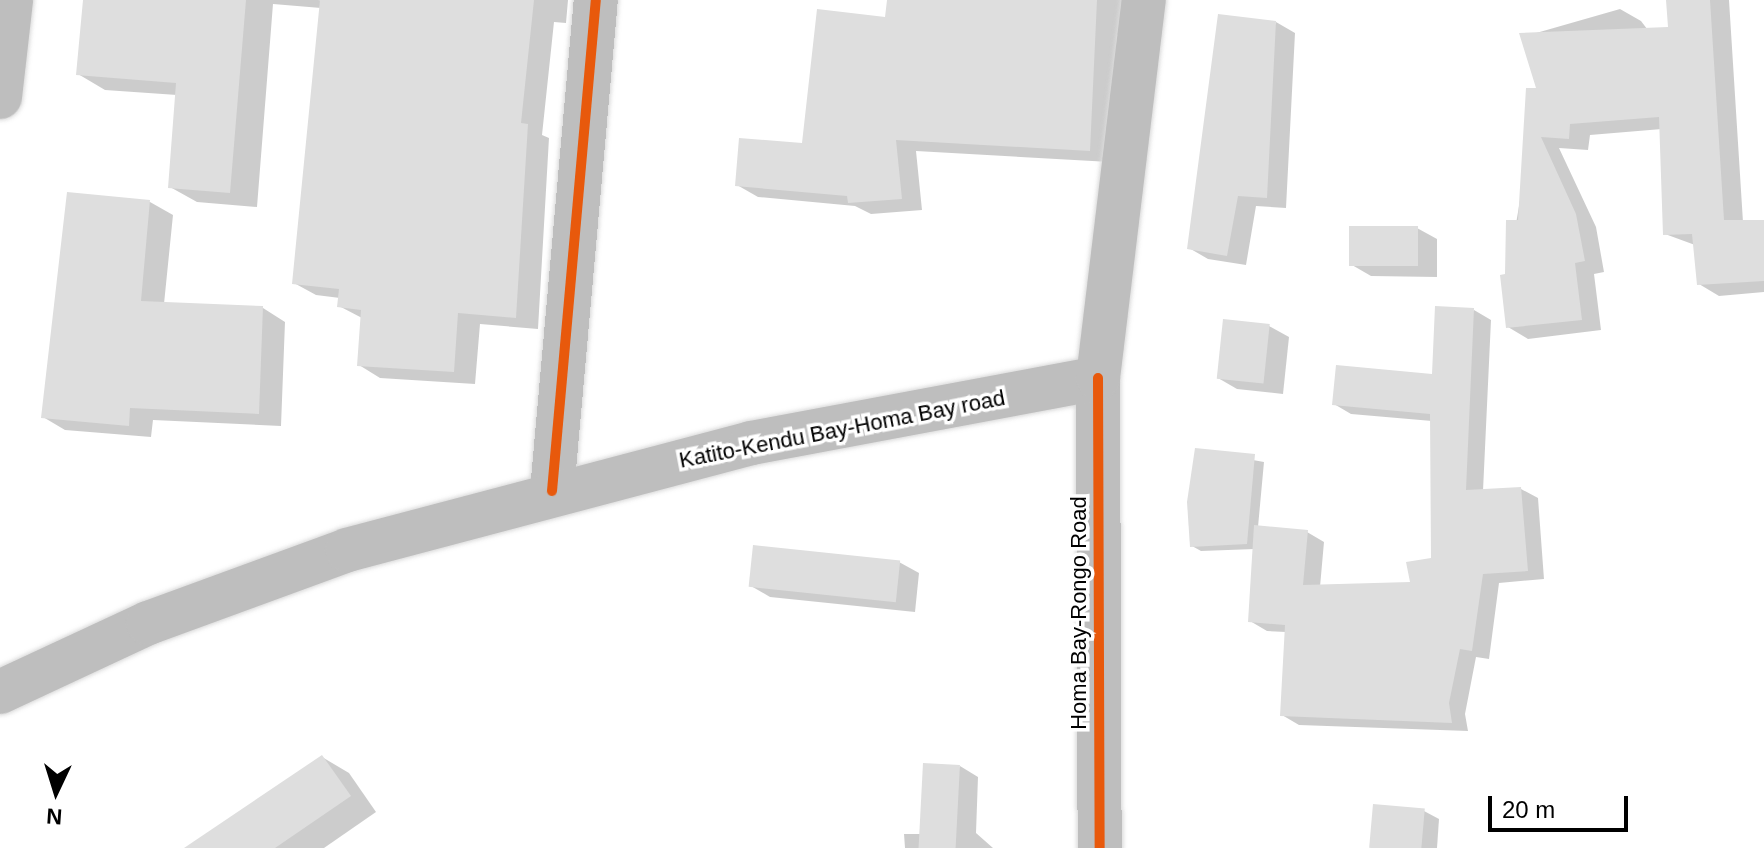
<!DOCTYPE html>
<html>
<head>
<meta charset="utf-8">
<style>
  body { margin:0 }
  #map { position:relative; width:1764px; height:848px; overflow:hidden; background:#fff; font-family:Arial,sans-serif }
  div>[style] { position:absolute }
  [style*='--x'] { left:calc(var(--x)*1px); top:calc(var(--y)*1px); width:calc(var(--w)*1px); rotate:calc(var(--a)*1deg) }
  .shadow>* { inset:0; background:#0003 }
  .building>* { inset:0; background:#dedede; transform-origin:0 0 }
  .roads { filter:drop-shadow(0 0 2px #dbdbdb) drop-shadow(0 0 2px #dbdbdb) }
  .minor>* { height:44px; margin:-22px; padding:0 22px; transform-origin:22px; border-radius:22px; background:#bebebe }
  .trunk>* { height:44px; margin:-22px; padding:0 22px; transform-origin:22px; border-radius:22px; background:#bebebe }
  .cycleway>* { height:10px; margin:-5px; padding:0 5px; transform-origin:5px; border-radius:5px; background:#e8590c }
  span { translate:-50% -50%; white-space:nowrap; text-align:center; line-height:1.15; -webkit-text-stroke:7px #fff; paint-order:stroke }
  .street-label { font-size:22px; color:#000 }
  .north { position:absolute; left:16px; top:752px; width:80px; height:80px; -webkit-text-stroke:6px #fff; paint-order:stroke; rotate:184deg; font-size:22px; font-weight:700; line-height:32px; text-align:center; color:#000 }
  .north::after { content:''; display:block; margin:auto; width:28px; height:36px; background:#000; clip-path:polygon(50% 0,100% 100%,50% 72%,0 100%) }
  .scale { position:absolute; left:1488px; top:796px; width:140px; height:36px; box-sizing:border-box; border:4px solid #000; border-top:0; padding-left:10px; font-size:24px; line-height:28px; white-space:nowrap; color:#000; -webkit-text-stroke:6px #fff; paint-order:stroke }
</style>
</head>
<body>
<div id="map">
  <div class="shadow">
    <i style="clip-path:polygon(87px 0,318px 0,380px 7px,380px 0,568px 0,566px 23px,554px 22px,542px 135px,549px 138px,538px 329px,480px 324px,475px 384px,380px 378px,359px 365px,362px 318px,339px 306px,340px 298px,316px 295px,294px 283px,321px 8px,273px 4px,257px 207px,197px 202px,170px 187px,177px 95px,105px 90px,78px 74px)"></i>
    <i style="clip-path:polygon(889px 0,1127px 0,1123px 36px,1117px 35px,1110px 162px,916px 151px,922px 210px,871px 214px,855px 206px,758px 197px,737px 185px,804px 145px,887px 19px)"></i>
    <i style="clip-path:polygon(1668px 0,1729px 0,1743px 222px,1764px 222px,1764px 292px,1719px 296px,1699px 284px,1695px 245px,1665px 234px,1662px 129px,1590px 135px,1588px 150px,1559px 148px,1596px 227px,1604px 272px,1594px 274px,1601px 330px,1528px 339px,1508px 327px,1507px 276px,1539px 90px,1522px 37px,1620px 9px,1641px 21px,1673px 63px)"></i>
    <i style="clip-path:polygon(1276px 22px,1295px 33px,1286px 208px,1256px 206px,1246px 265px,1208px 259px,1189px 248px)"></i>
    <i style="clip-path:polygon(69px 194px,150px 202px,173px 215px,164px 304px,263px 308px,285px 322px,281px 426px,153px 420px,151px 437px,65px 430px,43px 417px)"></i>
    <i style="clip-path:polygon(1417px 228px,1437px 239px,1437px 277px,1371px 276px,1352px 265px)"></i>
    <i style="clip-path:polygon(1474px 310px,1491px 320px,1483px 491px,1521px 489px,1538px 498px,1544px 579px,1499px 583px,1489px 659px,1476px 657px,1465px 714px,1468px 731px,1299px 725px,1282px 715px,1286px 632px,1267px 631px,1250px 621px,1255px 549px,1201px 551px,1192px 546px,1197px 450px,1264px 462px,1258px 527px,1307px 532px,1324px 542px,1320px 587px,1412px 584px,1433px 559px,1432px 421px,1351px 414px,1334px 404px,1434px 376px)"></i>
    <i style="clip-path:polygon(1269px 326px,1289px 337px,1283px 394px,1237px 389px,1218px 378px)"></i>
    <i style="clip-path:polygon(899px 562px,919px 573px,915px 612px,770px 597px,751px 586px)"></i>
    <i style="clip-path:polygon(322px 757px,349px 773px,376px 812px,324px 848px,188px 848px)"></i>
    <i style="clip-path:polygon(960px 766px,978px 777px,976px 833px,993px 848px,905px 848px,904px 834px,922px 834px)"></i>
    <i style="clip-path:polygon(1424px 811px,1439px 819px,1437px 848px,1371px 848px)"></i>
  </div>
  <div class="building">
    <i style="clip-path:polygon(83px 0,246px 0,230px 193px,168px 188px,176px 83px,76px 75px)"></i>
    <i style="clip-path:polygon(320px 0,534px 0,521px 123px,528px 124px,516px 318px,458px 313px,454px 372px,357px 366px,361px 310px,337px 307px,339px 289px,292px 284px)"></i>
    <i style="clip-path:polygon(887px 0,1097px 0,1090px 151px,896px 140px,902px 199px,848px 203px,847px 196px,735px 186px,739px 138px,802px 143px,817px 9px,885px 17px)"></i>
    <i style="clip-path:polygon(1666px 0,1710px 0,1724px 220px,1764px 220px,1764px 281px,1697px 285px,1692px 234px,1663px 235px,1659px 117px,1570px 124px,1569px 139px,1541px 137px,1576px 214px,1585px 261px,1575px 263px,1582px 320px,1506px 328px,1500px 275px,1505px 274px,1506px 220px,1518px 220px,1526px 88px,1536px 88px,1519px 33px,1668px 27px)"></i>
    <i style="clip-path:polygon(1218px 14px,1276px 21px,1267px 198px,1238px 196px,1227px 256px,1187px 249px)"></i>
    <i style="clip-path:polygon(67px 192px,150px 200px,141px 301px,263px 306px,259px 414px,130px 408px,129px 426px,41px 418px)"></i>
    <i style="left:1349px;top:226px;width:69px;height:40px"></i>
    <i style="clip-path:polygon(1435px 306px,1474px 308px,1466px 490px,1521px 487px,1528px 571px,1483px 574px,1472px 651px,1460px 649px,1449px 703px,1452px 723px,1280px 716px,1285px 625px,1248px 622px,1254px 525px,1308px 530px,1303px 585px,1410px 582px,1406px 562px,1431px 558px,1430px 414px,1332px 405px,1336px 365px,1432px 374px)"></i>
    <i style="left:1223px;top:319px;width:47px;height:60px;rotate:6deg"></i>
    <i style="clip-path:polygon(1195px 448px,1255px 454px,1247px 544px,1190px 547px,1187px 502px)"></i>
    <i style="left:753px;top:545px;width:148px;height:42px;rotate:6deg"></i>
    <i style="clip-path:polygon(322px 755px,351px 796px,275px 848px,184px 848px)"></i>
    <i style="left:923px;top:763px;width:37px;height:85px;rotate:3deg"></i>
    <i style="left:1373px;top:804px;width:52px;height:44px;rotate:5deg"></i>
  </div>
  <div class="roads">
    <div class="minor">
      <i style="--x:0;--y:97;--w:98;--a:-83.5"></i>
      <i style="--x:1098;--y:378;--w:470;--a:89.8"></i>
      <i style="--x:552;--y:491;--w:493;--a:-84.9"></i>
    </div>
    <div class="trunk">
      <i style="--x:0;--y:692;--w:163;--a:-25"></i>
      <i style="--x:148;--y:623;--w:212;--a:-20.1"></i>
      <i style="--x:347;--y:550;--w:418;--a:-14.8"></i>
      <i style="--x:751;--y:443;--w:353;--a:-10.6"></i>
      <i style="--x:1098;--y:378;--w:381;--a:-83.1"></i>
    </div>
  </div>
  <div class="cycleway">
    <i style="--x:1098;--y:378;--w:470;--a:89.8"></i>
    <i style="--x:552;--y:491;--w:493;--a:-84.9"></i>
  </div>
  <div class="street-label">
    <span style="left:842px;top:429px;rotate:-11deg">Katito-Kendu Bay-Homa Bay road</span>
    <span style="left:1079px;top:613px;rotate:-90deg">Homa Bay-Rongo Road</span>
  </div>
  <div class="north">N</div>
  <div class="scale">20 m</div>
</div>
</body>
</html>
